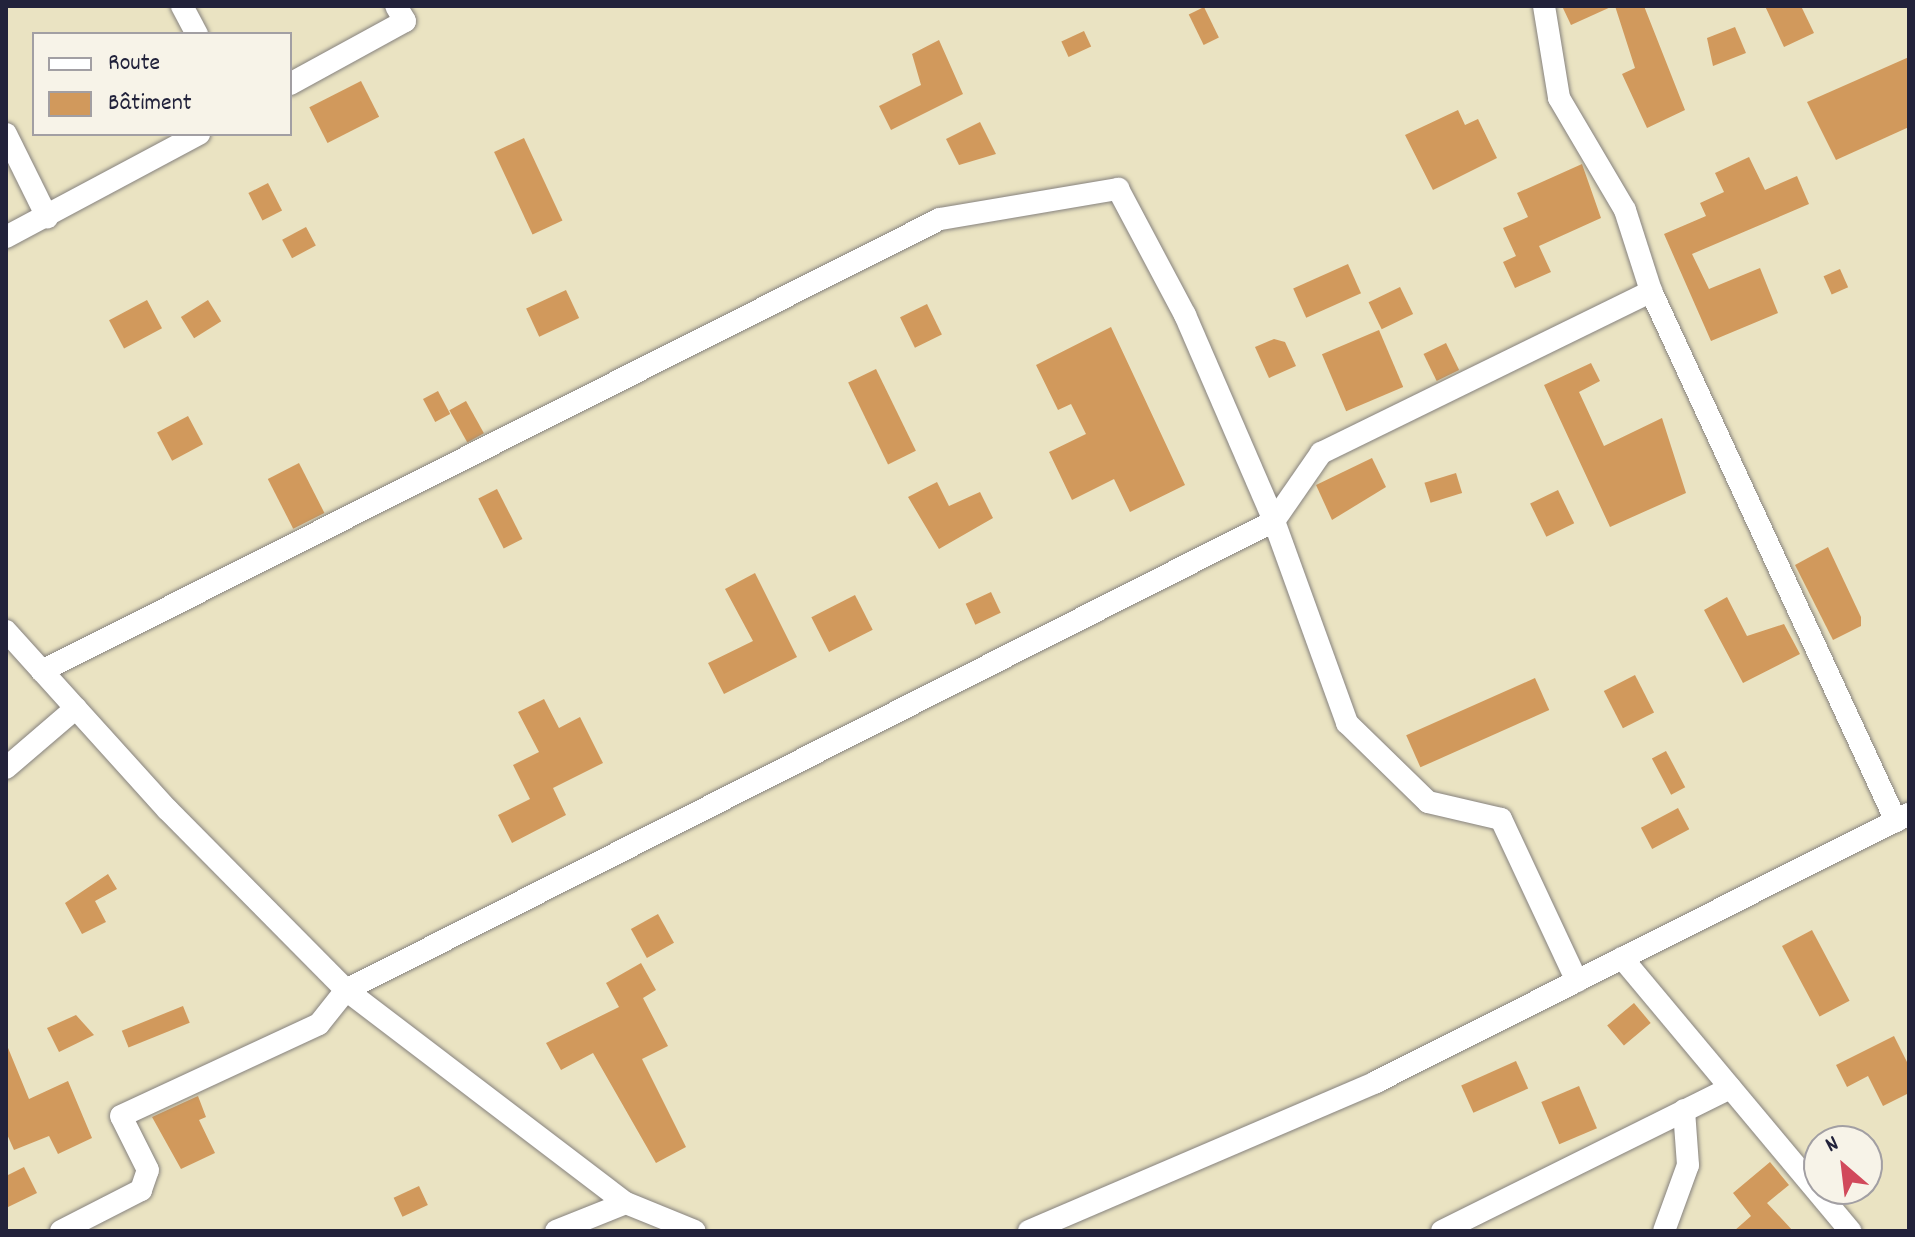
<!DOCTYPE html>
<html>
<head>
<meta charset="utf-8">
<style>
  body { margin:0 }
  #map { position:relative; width:1915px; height:1237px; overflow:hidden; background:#eae3c2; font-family:Dekko,sans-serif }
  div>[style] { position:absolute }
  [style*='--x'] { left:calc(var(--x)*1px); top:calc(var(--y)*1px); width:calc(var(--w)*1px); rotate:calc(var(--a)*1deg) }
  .building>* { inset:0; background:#d1995c; transform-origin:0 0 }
  .roads { filter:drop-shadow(0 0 2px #86827e) drop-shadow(0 0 2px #86827e) }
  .minor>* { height:22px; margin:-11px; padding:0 11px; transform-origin:11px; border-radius:11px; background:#fff }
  span { translate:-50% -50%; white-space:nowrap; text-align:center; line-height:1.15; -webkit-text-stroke:6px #f7f3e8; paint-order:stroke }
  .frame { position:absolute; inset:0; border:8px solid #22223b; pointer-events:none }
  .legend { position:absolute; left:32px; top:32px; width:260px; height:104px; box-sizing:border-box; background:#f7f3e8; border:2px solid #a29fa3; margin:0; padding:10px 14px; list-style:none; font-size:24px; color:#22223b }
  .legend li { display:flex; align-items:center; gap:16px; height:40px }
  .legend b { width:40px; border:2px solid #a29fa3 }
  .north { position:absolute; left:1803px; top:1125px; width:80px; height:80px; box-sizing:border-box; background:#f7f3e8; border:2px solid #a29fa3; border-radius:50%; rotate:332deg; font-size:22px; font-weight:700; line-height:32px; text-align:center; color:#22223b }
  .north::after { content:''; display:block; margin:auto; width:28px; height:36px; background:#d1495b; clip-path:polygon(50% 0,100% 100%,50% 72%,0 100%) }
</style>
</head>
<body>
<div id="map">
  <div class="building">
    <i style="clip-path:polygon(1562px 6px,1613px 6px,1571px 25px)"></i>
    <i style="clip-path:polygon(1615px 6px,1644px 6px,1685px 110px,1647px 128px,1622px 74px,1635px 68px)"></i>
    <i style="clip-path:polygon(1765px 6px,1801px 6px,1814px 33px,1784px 47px)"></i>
    <i style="left:1204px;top:7px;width:34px;height:17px;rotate:64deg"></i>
    <i style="clip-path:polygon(1735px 27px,1746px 53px,1713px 66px,1707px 38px)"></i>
    <i style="left:1084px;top:31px;width:17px;height:25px;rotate:65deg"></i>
    <i style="clip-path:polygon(939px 40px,963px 94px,891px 130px,879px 106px,921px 85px,912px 54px)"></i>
    <i style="clip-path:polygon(1909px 57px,1909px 127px,1836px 160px,1807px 102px)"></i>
    <i style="left:361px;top:81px;width:40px;height:58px;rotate:63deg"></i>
    <i style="clip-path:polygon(1458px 110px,1465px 125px,1478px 119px,1497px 158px,1433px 190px,1405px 135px)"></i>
    <i style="clip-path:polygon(980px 122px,996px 154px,959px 165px,946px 139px)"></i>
    <i style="left:524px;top:138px;width:91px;height:33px;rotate:65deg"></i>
    <i style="clip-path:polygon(1749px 157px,1765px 190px,1797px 176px,1809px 204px,1692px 254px,1709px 289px,1760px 268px,1778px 313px,1711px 341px,1664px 234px,1706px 216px,1700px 203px,1724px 192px,1715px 173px)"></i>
    <i style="clip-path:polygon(1582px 164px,1601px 218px,1539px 246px,1551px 272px,1515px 288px,1503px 262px,1516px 256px,1503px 228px,1528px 217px,1517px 193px)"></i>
    <i style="left:268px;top:183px;width:31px;height:22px;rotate:63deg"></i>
    <i style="left:306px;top:227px;width:21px;height:27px;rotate:62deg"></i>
    <i style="left:1348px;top:264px;width:32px;height:60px;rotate:66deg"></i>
    <i style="left:1840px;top:269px;width:20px;height:18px;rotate:66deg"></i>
    <i style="left:1400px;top:287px;width:30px;height:35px;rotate:64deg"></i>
    <i style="left:566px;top:290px;width:31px;height:44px;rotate:65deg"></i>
    <i style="left:147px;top:300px;width:32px;height:43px;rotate:62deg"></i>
    <i style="left:208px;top:300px;width:25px;height:32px;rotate:58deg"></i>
    <i style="left:927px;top:304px;width:34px;height:30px;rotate:64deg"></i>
    <i style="clip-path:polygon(1111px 327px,1185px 485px,1130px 512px,1114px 479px,1072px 500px,1049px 452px,1086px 434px,1071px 404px,1058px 410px,1036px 365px)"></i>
    <i style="left:1379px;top:330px;width:62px;height:62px;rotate:67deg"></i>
    <i style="clip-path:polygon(1274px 339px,1285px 342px,1296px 366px,1269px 378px,1255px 347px)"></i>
    <i style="left:1446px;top:343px;width:30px;height:25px;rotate:64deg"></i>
    <i style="clip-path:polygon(1591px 363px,1600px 381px,1579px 392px,1604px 446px,1662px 418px,1686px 493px,1610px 527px,1544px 385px)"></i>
    <i style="left:876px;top:369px;width:91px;height:31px;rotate:64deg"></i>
    <i style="left:438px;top:391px;width:26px;height:17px;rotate:62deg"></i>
    <i style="left:466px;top:401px;width:37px;height:19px;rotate:61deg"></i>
    <i style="left:188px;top:416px;width:32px;height:35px;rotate:62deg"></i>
    <i style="clip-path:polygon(1372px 458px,1386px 487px,1332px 520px,1316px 485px)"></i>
    <i style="left:299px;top:463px;width:56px;height:35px;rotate:63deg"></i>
    <i style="left:1456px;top:473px;width:21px;height:33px;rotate:73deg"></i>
    <i style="clip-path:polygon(937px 482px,949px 506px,980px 492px,993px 518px,939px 549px,908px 497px)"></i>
    <i style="left:497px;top:489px;width:56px;height:21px;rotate:63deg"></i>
    <i style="left:1558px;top:490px;width:37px;height:31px;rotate:64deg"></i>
    <i style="clip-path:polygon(1828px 547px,1861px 617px,1861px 626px,1833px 640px,1795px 565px)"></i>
    <i style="clip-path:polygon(755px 573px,797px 657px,724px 694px,708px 663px,753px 641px,725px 589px)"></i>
    <i style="left:991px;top:592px;width:23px;height:28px;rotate:65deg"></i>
    <i style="left:855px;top:595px;width:39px;height:49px;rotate:63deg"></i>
    <i style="clip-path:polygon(1727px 597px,1747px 636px,1784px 624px,1800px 654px,1743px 683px,1704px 610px)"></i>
    <i style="left:1635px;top:675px;width:42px;height:35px;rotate:63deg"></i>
    <i style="left:1535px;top:678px;width:35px;height:141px;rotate:66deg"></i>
    <i style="clip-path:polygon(544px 699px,559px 728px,580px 717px,603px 763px,553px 788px,566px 815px,512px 843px,498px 815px,530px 799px,513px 765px,539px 752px,518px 712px)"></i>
    <i style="left:1666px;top:751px;width:41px;height:16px;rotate:62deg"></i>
    <i style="left:1678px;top:808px;width:24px;height:42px;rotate:62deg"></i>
    <i style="clip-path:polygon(108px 874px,117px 889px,95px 901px,106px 922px,82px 934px,65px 903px)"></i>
    <i style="left:658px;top:914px;width:33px;height:31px;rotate:61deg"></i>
    <i style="left:1812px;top:930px;width:80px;height:34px;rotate:62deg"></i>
    <i style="clip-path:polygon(641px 963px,656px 990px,643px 998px,668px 1046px,642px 1059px,686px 1147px,656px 1163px,593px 1053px,561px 1070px,546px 1043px,619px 1007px,606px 983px)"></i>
    <i style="left:1634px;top:1003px;width:26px;height:35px;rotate:50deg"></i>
    <i style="left:183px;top:1006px;width:18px;height:66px;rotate:68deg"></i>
    <i style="clip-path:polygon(76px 1015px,94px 1035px,59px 1052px,47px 1028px)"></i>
    <i style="clip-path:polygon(1894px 1036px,1909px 1066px,1909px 1093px,1883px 1106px,1868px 1076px,1847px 1087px,1836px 1065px)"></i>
    <i style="clip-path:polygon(6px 1043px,29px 1099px,68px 1081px,92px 1138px,58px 1154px,49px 1136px,14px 1150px,6px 1132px)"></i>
    <i style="left:1516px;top:1061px;width:30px;height:60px;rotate:66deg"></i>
    <i style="left:1579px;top:1086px;width:46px;height:41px;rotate:67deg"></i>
    <i style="clip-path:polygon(198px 1096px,206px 1117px,199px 1120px,215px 1153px,181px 1169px,152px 1117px)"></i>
    <i style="clip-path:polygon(1770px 1162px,1789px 1185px,1767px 1203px,1793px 1231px,1734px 1231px,1751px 1216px,1733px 1193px)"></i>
    <i style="clip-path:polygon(24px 1167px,37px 1193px,6px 1208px,6px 1176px)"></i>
    <i style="left:419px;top:1186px;width:21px;height:28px;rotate:65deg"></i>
  </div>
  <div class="roads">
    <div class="minor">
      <i style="--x:182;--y:6;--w:32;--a:62"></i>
      <i style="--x:1544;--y:6;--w:93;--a:80.7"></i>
      <i style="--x:1559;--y:98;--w:130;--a:59.5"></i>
      <i style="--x:1625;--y:210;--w:85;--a:72.2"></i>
      <i style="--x:1651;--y:291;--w:584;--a:65.19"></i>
      <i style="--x:290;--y:84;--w:131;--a:-28.7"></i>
      <i style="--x:405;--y:21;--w:17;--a:-121"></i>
      <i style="--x:6;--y:134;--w:93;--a:63.7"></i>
      <i style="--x:6;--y:237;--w:219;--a:-28.1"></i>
      <i style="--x:6;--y:631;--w:241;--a:47.9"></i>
      <i style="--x:168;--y:810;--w:253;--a:45.3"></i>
      <i style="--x:346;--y:990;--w:352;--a:37.3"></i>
      <i style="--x:626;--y:1203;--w:74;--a:22.1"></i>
      <i style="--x:42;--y:671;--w:1005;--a:-26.72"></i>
      <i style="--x:940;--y:219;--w:181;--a:-9.6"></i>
      <i style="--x:1118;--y:189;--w:143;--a:62"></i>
      <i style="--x:1185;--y:315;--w:224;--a:66.6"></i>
      <i style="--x:1274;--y:521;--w:215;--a:70.1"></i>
      <i style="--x:1347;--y:723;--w:113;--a:44.3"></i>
      <i style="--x:1428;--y:802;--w:75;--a:13.1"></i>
      <i style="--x:1501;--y:819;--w:179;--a:64.9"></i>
      <i style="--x:6;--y:768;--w:92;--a:-40.6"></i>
      <i style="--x:1622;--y:958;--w:356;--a:50.1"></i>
      <i style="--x:61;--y:1231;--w:90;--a:-27.1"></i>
      <i style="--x:141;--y:1190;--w:21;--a:-71"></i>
      <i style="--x:148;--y:1170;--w:60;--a:-116.6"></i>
      <i style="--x:121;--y:1116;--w:218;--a:-24.9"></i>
      <i style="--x:319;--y:1024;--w:43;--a:-51.5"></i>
      <i style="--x:346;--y:990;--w:1040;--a:-26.81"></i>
      <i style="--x:1274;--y:521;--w:83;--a:-55.3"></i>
      <i style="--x:1321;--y:453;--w:368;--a:-26.1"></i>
      <i style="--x:556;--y:1231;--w:75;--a:-21.8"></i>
      <i style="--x:1029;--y:1231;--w:378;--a:-23.2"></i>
      <i style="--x:1376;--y:1082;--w:597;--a:-26.69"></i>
      <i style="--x:1442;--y:1231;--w:322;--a:-26.4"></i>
      <i style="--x:1664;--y:1231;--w:70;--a:-70"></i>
      <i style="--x:1688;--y:1165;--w:55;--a:-94.2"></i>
    </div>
  </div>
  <div class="frame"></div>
  <ul class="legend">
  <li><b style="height:10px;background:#fff"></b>Route</li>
  <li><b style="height:22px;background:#d1995c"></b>Bâtiment</li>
  </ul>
  <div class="north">N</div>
</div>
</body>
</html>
